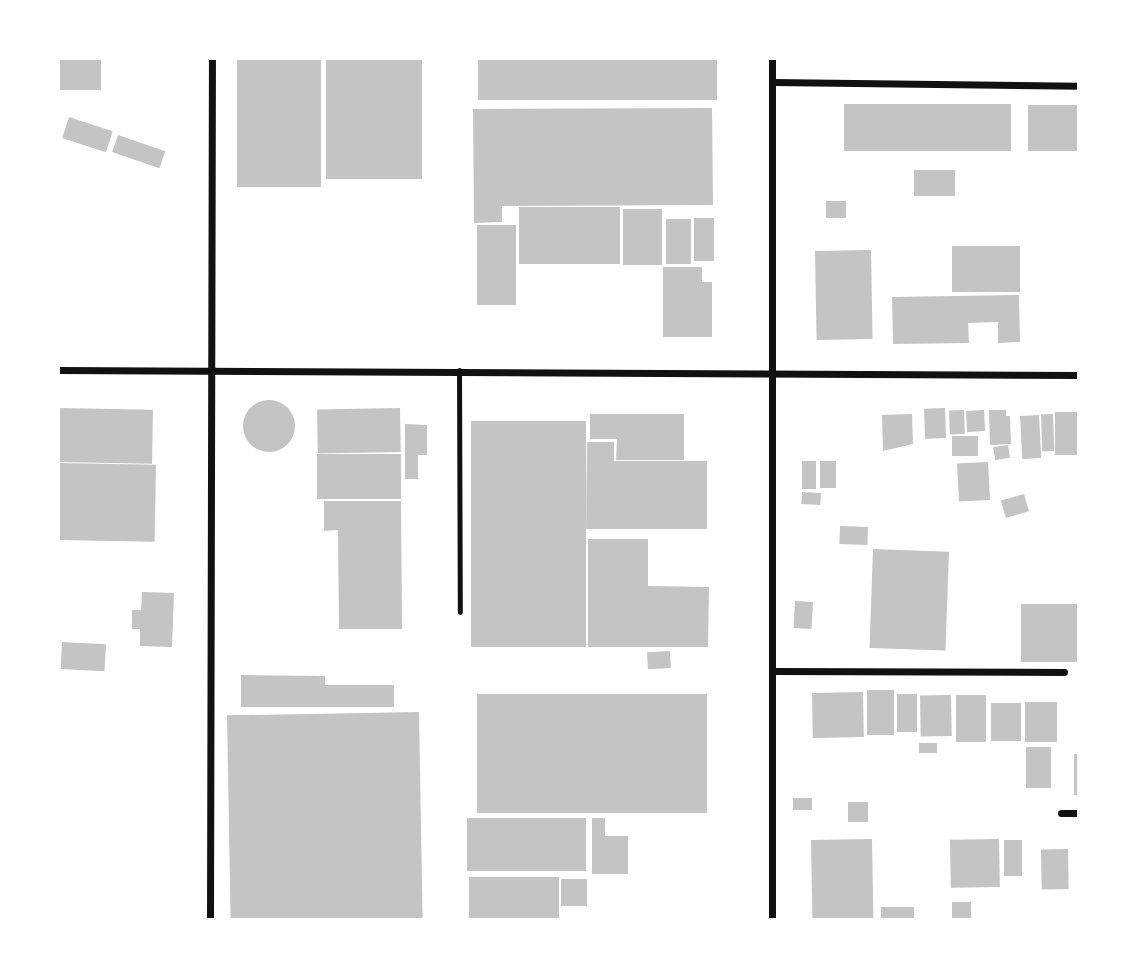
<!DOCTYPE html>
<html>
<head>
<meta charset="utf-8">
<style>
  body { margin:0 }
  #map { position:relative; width:1137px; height:978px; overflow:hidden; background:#fff; font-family:Commissioner,sans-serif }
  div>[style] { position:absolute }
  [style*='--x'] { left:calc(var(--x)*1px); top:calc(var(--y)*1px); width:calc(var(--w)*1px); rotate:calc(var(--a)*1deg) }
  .building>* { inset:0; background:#c4c4c4; transform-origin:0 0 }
  .round { border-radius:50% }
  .service>* { height:5px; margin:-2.5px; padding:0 2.5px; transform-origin:2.5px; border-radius:2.5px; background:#111 }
  .minor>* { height:7px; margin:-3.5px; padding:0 3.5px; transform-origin:3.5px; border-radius:3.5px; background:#111 }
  span { translate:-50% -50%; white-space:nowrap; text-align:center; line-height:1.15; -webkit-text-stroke:5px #fff; paint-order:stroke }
  .frame { position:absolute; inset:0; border:60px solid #fff; pointer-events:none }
</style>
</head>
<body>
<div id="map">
  <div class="building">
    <i style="left:58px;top:58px;width:43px;height:32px"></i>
    <i style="left:237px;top:58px;width:84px;height:129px"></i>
    <i style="left:326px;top:58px;width:96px;height:121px"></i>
    <i style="left:478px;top:58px;width:239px;height:42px"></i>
    <i style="left:844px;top:104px;width:167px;height:47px"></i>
    <i style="left:1028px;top:105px;width:51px;height:46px"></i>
    <i style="clip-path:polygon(712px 108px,713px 205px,502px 206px,502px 222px,474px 223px,473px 109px)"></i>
    <i style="left:69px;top:117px;width:46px;height:22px;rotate:18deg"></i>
    <i style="left:118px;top:135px;width:50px;height:18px;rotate:19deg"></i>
    <i style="left:955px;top:170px;width:26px;height:41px;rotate:90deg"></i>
    <i style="left:826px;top:201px;width:20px;height:17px"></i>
    <i style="left:620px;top:207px;width:57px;height:101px;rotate:90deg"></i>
    <i style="left:623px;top:209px;width:39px;height:56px"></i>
    <i style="left:714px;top:218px;width:43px;height:20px;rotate:90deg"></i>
    <i style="left:666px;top:219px;width:25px;height:45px"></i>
    <i style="left:477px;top:225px;width:39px;height:80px"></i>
    <i style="left:952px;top:246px;width:68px;height:46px"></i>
    <i style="left:871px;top:250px;width:89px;height:56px;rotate:89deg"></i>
    <i style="clip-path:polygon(663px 267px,702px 267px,702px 282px,712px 282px,712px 337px,663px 337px)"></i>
    <i style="clip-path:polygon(1019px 295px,1020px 342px,998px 343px,998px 322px,968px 323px,969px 343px,893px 344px,892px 297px)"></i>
    <i class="round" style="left:243px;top:400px;width:52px;height:52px"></i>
    <i style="left:58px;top:408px;width:95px;height:54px;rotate:1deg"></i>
    <i style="left:400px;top:408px;width:44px;height:83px;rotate:89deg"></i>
    <i style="left:945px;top:408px;width:30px;height:21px;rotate:88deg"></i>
    <i style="left:964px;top:410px;width:24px;height:15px;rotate:88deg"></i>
    <i style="left:984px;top:410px;width:21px;height:18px;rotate:87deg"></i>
    <i style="clip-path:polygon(989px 410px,1006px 410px,1006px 416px,1010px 416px,1011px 444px,990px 445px)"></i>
    <i style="left:1079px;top:412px;width:43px;height:24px;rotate:90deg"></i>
    <i style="clip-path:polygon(590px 414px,684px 414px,684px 460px,616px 460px,617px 439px,590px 439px)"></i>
    <i style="clip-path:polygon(912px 414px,913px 444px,883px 451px,882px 415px)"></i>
    <i style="left:1053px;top:414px;width:37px;height:12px;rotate:88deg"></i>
    <i style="left:1039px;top:415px;width:43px;height:19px;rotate:87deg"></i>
    <i style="left:471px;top:421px;width:115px;height:226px"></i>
    <i style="clip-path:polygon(405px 424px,427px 425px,427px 455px,418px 455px,418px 479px,405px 479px)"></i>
    <i style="left:952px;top:436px;width:26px;height:20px"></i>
    <i style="clip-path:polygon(587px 442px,614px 442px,614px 461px,707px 461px,707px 529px,586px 529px)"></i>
    <i style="left:1008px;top:445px;width:13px;height:15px;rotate:81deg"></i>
    <i style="left:401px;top:454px;width:45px;height:84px;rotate:90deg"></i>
    <i style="left:802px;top:461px;width:14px;height:28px"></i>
    <i style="left:820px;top:461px;width:16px;height:27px"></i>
    <i style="left:988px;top:462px;width:38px;height:31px;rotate:87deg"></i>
    <i style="left:58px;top:463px;width:98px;height:77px;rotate:1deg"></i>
    <i style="left:802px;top:492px;width:19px;height:12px;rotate:3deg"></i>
    <i style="left:1024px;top:494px;width:18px;height:24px;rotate:74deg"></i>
    <i style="clip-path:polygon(324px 501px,401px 501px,402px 629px,339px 629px,338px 530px,324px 531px)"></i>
    <i style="left:840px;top:526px;width:28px;height:18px;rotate:2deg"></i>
    <i style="clip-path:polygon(588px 539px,648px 539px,648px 586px,709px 587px,708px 647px,588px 647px)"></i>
    <i style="left:873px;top:549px;width:76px;height:99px;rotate:2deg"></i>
    <i style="clip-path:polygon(142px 592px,174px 593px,172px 647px,140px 646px,140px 629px,132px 629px,132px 610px,141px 610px)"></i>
    <i style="left:795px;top:601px;width:18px;height:27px;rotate:3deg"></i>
    <i style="left:1079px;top:604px;width:58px;height:58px;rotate:90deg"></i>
    <i style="left:62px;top:642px;width:44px;height:27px;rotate:3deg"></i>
    <i style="left:670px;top:651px;width:17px;height:23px;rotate:87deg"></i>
    <i style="clip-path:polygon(241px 675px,325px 676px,325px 685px,394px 685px,394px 707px,241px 707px)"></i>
    <i style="left:867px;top:690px;width:27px;height:45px"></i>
    <i style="left:863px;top:692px;width:45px;height:51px;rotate:89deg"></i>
    <i style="left:707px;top:694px;width:119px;height:230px;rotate:90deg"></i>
    <i style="left:897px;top:694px;width:20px;height:38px"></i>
    <i style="left:951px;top:695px;width:41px;height:31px;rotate:89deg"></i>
    <i style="left:956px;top:695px;width:30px;height:47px"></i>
    <i style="left:1025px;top:702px;width:32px;height:40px"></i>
    <i style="left:1021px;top:703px;width:38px;height:30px;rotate:90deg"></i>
    <i style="left:419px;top:712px;width:208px;height:192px;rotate:89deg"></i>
    <i style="left:919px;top:743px;width:18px;height:10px"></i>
    <i style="left:1026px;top:747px;width:25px;height:41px"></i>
    <i style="left:1074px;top:754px;width:5px;height:41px"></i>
    <i style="left:793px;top:798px;width:19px;height:12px"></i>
    <i style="left:848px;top:802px;width:20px;height:20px"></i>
    <i style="left:467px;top:818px;width:119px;height:53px"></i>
    <i style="clip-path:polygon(592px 818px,605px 818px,605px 836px,628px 836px,628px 874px,592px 874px)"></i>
    <i style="left:872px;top:839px;width:81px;height:61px;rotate:89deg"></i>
    <i style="left:999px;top:839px;width:48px;height:49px;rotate:89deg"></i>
    <i style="left:1004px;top:840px;width:18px;height:36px"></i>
    <i style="left:1068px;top:849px;width:40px;height:27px;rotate:89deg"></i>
    <i style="left:469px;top:877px;width:90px;height:43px"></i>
    <i style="left:561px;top:879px;width:26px;height:27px"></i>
    <i style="left:952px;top:902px;width:19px;height:18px"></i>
    <i style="left:914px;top:907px;width:13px;height:33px;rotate:90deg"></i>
  </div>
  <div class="service">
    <i style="--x:459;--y:370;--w:242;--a:89.8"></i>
  </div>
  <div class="minor">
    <i style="--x:772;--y:82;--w:307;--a:0.7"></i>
    <i style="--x:58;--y:370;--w:1021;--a:0.28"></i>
    <i style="--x:773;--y:671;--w:291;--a:0.2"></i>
    <i style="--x:1061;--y:813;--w:18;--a:0"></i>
    <i style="--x:210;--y:920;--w:862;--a:-89.87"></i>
    <i style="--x:772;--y:920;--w:862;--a:-90"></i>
  </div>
  <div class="frame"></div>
</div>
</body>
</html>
